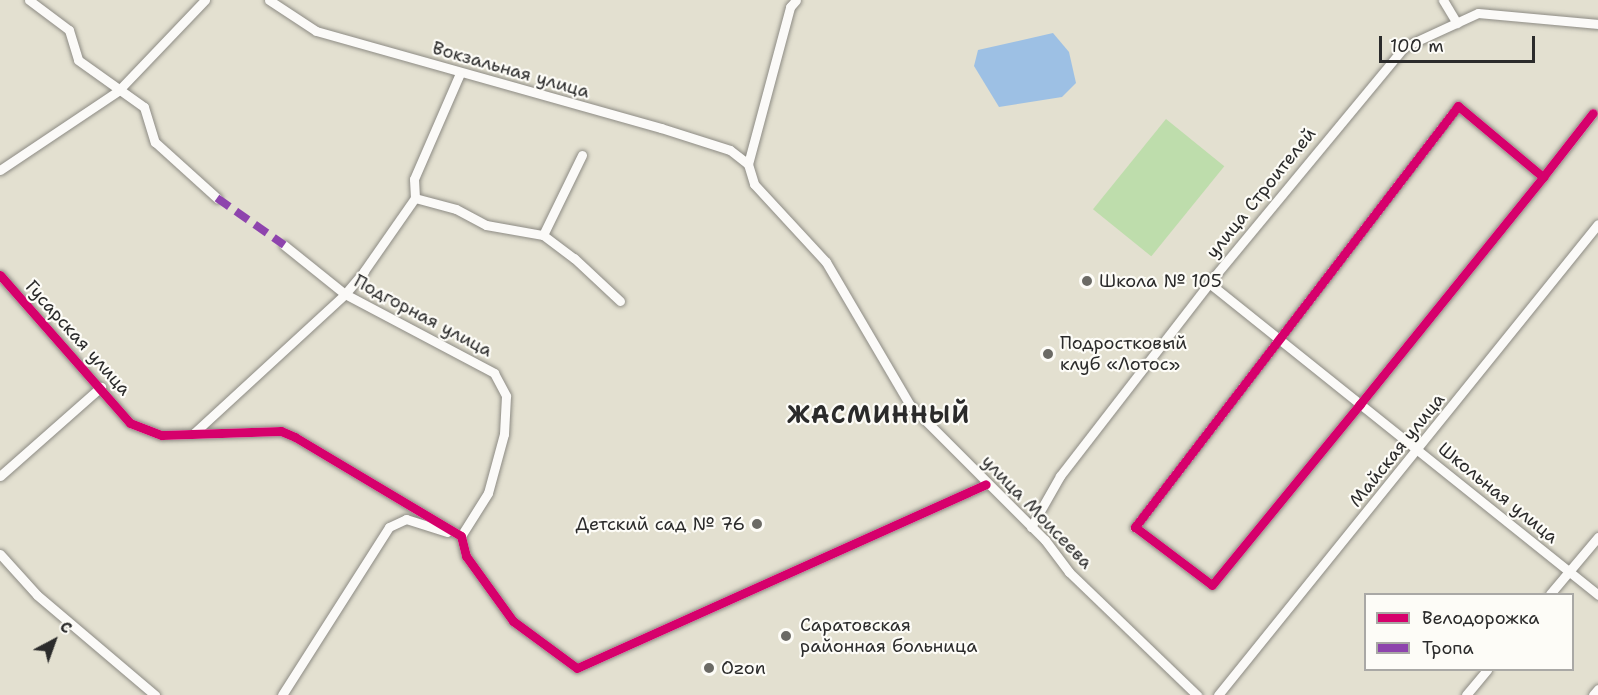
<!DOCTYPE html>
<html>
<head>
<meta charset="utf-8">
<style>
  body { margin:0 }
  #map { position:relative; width:1598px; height:695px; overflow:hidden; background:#e3e0d0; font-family:"Shantell Sans",sans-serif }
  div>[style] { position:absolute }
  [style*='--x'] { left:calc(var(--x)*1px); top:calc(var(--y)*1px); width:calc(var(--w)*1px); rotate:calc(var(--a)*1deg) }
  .green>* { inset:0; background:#beddac; transform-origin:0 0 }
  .water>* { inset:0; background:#9dc0e4 }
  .roads { filter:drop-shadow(0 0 2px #8d8b84) drop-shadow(0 0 2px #8d8b84) }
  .street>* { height:9px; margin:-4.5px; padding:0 4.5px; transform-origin:4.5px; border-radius:4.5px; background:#fbfaf8 }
  .quiet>* { height:8px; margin-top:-4px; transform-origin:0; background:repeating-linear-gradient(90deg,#8e44ad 0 15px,transparent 0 23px) }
  .cycleway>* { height:9px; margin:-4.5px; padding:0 4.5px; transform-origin:4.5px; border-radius:4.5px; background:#d6006c }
  .dots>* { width:16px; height:16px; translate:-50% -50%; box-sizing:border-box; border:3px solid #fdfcf7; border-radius:50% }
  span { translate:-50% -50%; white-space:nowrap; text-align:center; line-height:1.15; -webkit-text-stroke:4.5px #fdfcf7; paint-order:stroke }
  .street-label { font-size:18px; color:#2b2b2b }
  .poi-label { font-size:18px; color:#2b2b2b }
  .left { translate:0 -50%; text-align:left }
  .right { translate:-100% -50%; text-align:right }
  .district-label { font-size:24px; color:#2b2b2b; font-weight:700; letter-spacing:1.5px }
  .legend { position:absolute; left:1364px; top:593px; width:210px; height:78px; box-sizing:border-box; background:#fdfcf7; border:2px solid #a9a8a5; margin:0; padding:8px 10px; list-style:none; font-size:18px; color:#2b2b2b }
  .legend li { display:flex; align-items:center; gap:12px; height:30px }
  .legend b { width:30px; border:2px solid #a9a8a5 }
  .north { position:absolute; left:24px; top:611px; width:60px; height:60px; -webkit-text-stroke:4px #fdfcf7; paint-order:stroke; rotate:41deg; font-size:16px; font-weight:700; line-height:24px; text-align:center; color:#2b2b2b }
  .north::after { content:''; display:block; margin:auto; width:21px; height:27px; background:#2b2b2b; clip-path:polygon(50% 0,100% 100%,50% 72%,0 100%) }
  .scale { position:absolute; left:1379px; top:36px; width:156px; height:27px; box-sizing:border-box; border:3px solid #2b2b2b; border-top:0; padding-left:8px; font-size:18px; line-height:21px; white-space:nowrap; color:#2b2b2b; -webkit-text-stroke:4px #fdfcf7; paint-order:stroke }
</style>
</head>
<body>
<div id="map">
  <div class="green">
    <i style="left:1166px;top:119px;width:75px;height:116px;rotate:39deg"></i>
  </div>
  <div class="water">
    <i style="clip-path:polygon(1053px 33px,1069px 52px,1076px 83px,1062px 97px,999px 107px,974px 66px,978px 50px)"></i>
  </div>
  <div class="roads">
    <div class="street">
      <i style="--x:29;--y:0;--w:50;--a:36.9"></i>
      <i style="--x:69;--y:30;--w:31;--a:73"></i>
      <i style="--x:78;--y:60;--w:81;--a:35.5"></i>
      <i style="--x:144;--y:107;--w:37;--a:73"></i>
      <i style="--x:155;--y:142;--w:84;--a:42.1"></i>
      <i style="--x:269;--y:0;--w:56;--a:33.4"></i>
      <i style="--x:316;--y:31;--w:358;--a:15.7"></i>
      <i style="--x:661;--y:128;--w:72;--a:17.7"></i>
      <i style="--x:730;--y:150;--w:23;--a:38"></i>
      <i style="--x:1443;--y:0;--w:27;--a:59"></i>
      <i style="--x:748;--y:164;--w:21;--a:73"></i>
      <i style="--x:754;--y:184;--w:106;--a:47.3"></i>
      <i style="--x:826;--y:262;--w:166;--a:59.6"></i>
      <i style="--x:910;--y:405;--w:191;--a:45"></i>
      <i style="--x:1045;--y:540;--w:40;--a:53"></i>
      <i style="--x:1069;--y:572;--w:178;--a:43.9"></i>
      <i style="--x:748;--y:164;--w:163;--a:-75"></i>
      <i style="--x:790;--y:7;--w:9;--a:-49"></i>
      <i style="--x:0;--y:170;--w:142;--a:-33.8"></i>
      <i style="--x:118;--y:91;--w:126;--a:-46.3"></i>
      <i style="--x:1543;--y:177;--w:111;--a:-140.1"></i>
      <i style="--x:1458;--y:106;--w:531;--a:127.5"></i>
      <i style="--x:1135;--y:527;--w:96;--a:37"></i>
      <i style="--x:1212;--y:585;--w:234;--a:-50.7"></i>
      <i style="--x:1360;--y:404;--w:292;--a:-51.1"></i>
      <i style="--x:1543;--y:177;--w:81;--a:-52"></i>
      <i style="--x:415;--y:198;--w:42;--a:15"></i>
      <i style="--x:456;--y:209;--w:34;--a:28"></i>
      <i style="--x:486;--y:225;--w:58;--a:10"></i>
      <i style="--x:543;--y:235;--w:39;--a:37"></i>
      <i style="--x:574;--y:258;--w:63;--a:43.1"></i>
      <i style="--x:543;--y:235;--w:89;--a:-64"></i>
      <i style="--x:284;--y:245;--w:78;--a:38.8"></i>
      <i style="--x:345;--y:294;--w:169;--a:27.9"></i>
      <i style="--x:494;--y:373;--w:26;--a:62"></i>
      <i style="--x:506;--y:396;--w:38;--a:93"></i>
      <i style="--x:504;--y:434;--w:61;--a:105.2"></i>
      <i style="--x:488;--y:493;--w:51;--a:122.1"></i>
      <i style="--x:0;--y:275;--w:197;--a:48.7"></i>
      <i style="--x:130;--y:423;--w:34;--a:21"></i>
      <i style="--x:162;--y:435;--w:119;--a:-1.9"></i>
      <i style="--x:281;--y:431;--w:15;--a:23"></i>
      <i style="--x:295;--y:437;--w:193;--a:30.8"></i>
      <i style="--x:461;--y:536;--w:21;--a:76"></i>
      <i style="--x:466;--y:556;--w:80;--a:54.1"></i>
      <i style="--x:513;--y:621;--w:79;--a:36.3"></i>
      <i style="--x:577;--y:668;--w:448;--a:-24.2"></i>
      <i style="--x:1209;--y:283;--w:499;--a:38.7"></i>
      <i style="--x:194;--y:433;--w:205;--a:-42.6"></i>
      <i style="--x:345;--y:294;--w:30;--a:-50"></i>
      <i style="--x:364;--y:271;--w:89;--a:-55.1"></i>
      <i style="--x:415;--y:198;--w:19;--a:-93"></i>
      <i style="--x:414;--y:179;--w:116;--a:-66.5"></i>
      <i style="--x:0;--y:476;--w:135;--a:-41.4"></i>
      <i style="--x:1031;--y:527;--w:59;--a:-60.4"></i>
      <i style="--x:1060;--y:476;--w:244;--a:-52.3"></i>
      <i style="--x:1209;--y:283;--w:306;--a:-50.4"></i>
      <i style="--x:1404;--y:47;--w:81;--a:-24.7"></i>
      <i style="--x:1478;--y:13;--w:121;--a:5.2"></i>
      <i style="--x:0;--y:554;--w:55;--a:47.9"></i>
      <i style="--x:37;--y:595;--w:155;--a:40.3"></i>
      <i style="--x:1550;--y:594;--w:75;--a:-49.9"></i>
      <i style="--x:282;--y:695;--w:199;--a:-57.5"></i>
      <i style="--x:389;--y:527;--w:19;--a:-25"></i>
      <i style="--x:406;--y:519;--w:43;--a:17.6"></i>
      <i style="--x:1218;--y:695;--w:605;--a:-51.1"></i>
      <i style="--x:1466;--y:695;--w:33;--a:-50"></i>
      <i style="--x:1593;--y:695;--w:8;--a:-50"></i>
    </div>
  </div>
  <div class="quiet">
    <i style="--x:217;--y:198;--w:82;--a:35"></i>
  </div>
  <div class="cycleway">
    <i style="--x:1543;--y:177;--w:111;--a:-140.1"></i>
    <i style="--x:1458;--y:106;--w:531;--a:127.5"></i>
    <i style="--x:1135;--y:527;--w:96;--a:37"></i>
    <i style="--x:1212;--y:585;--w:234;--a:-50.7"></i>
    <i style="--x:1360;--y:404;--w:292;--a:-51.1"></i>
    <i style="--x:1543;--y:177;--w:81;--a:-52"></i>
    <i style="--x:0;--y:275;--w:197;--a:48.7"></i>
    <i style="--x:130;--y:423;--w:34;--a:21"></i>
    <i style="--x:162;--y:435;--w:119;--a:-1.9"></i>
    <i style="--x:281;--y:431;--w:15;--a:23"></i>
    <i style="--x:295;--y:437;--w:193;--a:30.8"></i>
    <i style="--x:461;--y:536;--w:21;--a:76"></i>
    <i style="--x:466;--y:556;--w:80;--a:54.1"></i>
    <i style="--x:513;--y:621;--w:79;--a:36.3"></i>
    <i style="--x:577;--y:668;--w:448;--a:-24.2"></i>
  </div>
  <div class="dots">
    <i style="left:1087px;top:281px;background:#6b6a65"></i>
    <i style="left:1048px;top:354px;background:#6b6a65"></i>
    <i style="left:757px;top:524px;background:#6b6a65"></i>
    <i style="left:786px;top:636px;background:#6b6a65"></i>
    <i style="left:709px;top:668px;background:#6b6a65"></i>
  </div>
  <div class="street-label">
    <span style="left:511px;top:70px;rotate:16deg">Вокзальная улица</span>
    <span style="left:1261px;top:193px;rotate:-51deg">улица Строителей</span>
    <span style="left:423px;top:316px;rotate:28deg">Подгорная улица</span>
    <span style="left:78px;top:338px;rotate:48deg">Гусарская улица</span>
    <span style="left:1397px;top:450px;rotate:-51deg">Майская улица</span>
    <span style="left:1498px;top:493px;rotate:39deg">Школьная улица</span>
    <span style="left:1037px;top:512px;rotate:46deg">улица Моисеева</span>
  </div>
  <div class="poi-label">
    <span class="left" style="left:1099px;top:281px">Школа № 105</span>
    <span class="left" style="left:1060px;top:354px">Подростковый<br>клуб «Лотос»</span>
    <span class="right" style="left:745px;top:524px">Детский сад № 76</span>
    <span class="left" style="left:800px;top:636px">Саратовская<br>районная больница</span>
    <span class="left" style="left:721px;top:668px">Ozon</span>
  </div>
  <div class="district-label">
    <span style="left:879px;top:416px">ЖАСМИННЫЙ</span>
  </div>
  <ul class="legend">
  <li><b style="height:8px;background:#d6006c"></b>Велодорожка</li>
  <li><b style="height:8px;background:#8e44ad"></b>Тропа</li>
  </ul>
  <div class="north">С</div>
  <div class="scale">100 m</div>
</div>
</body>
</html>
